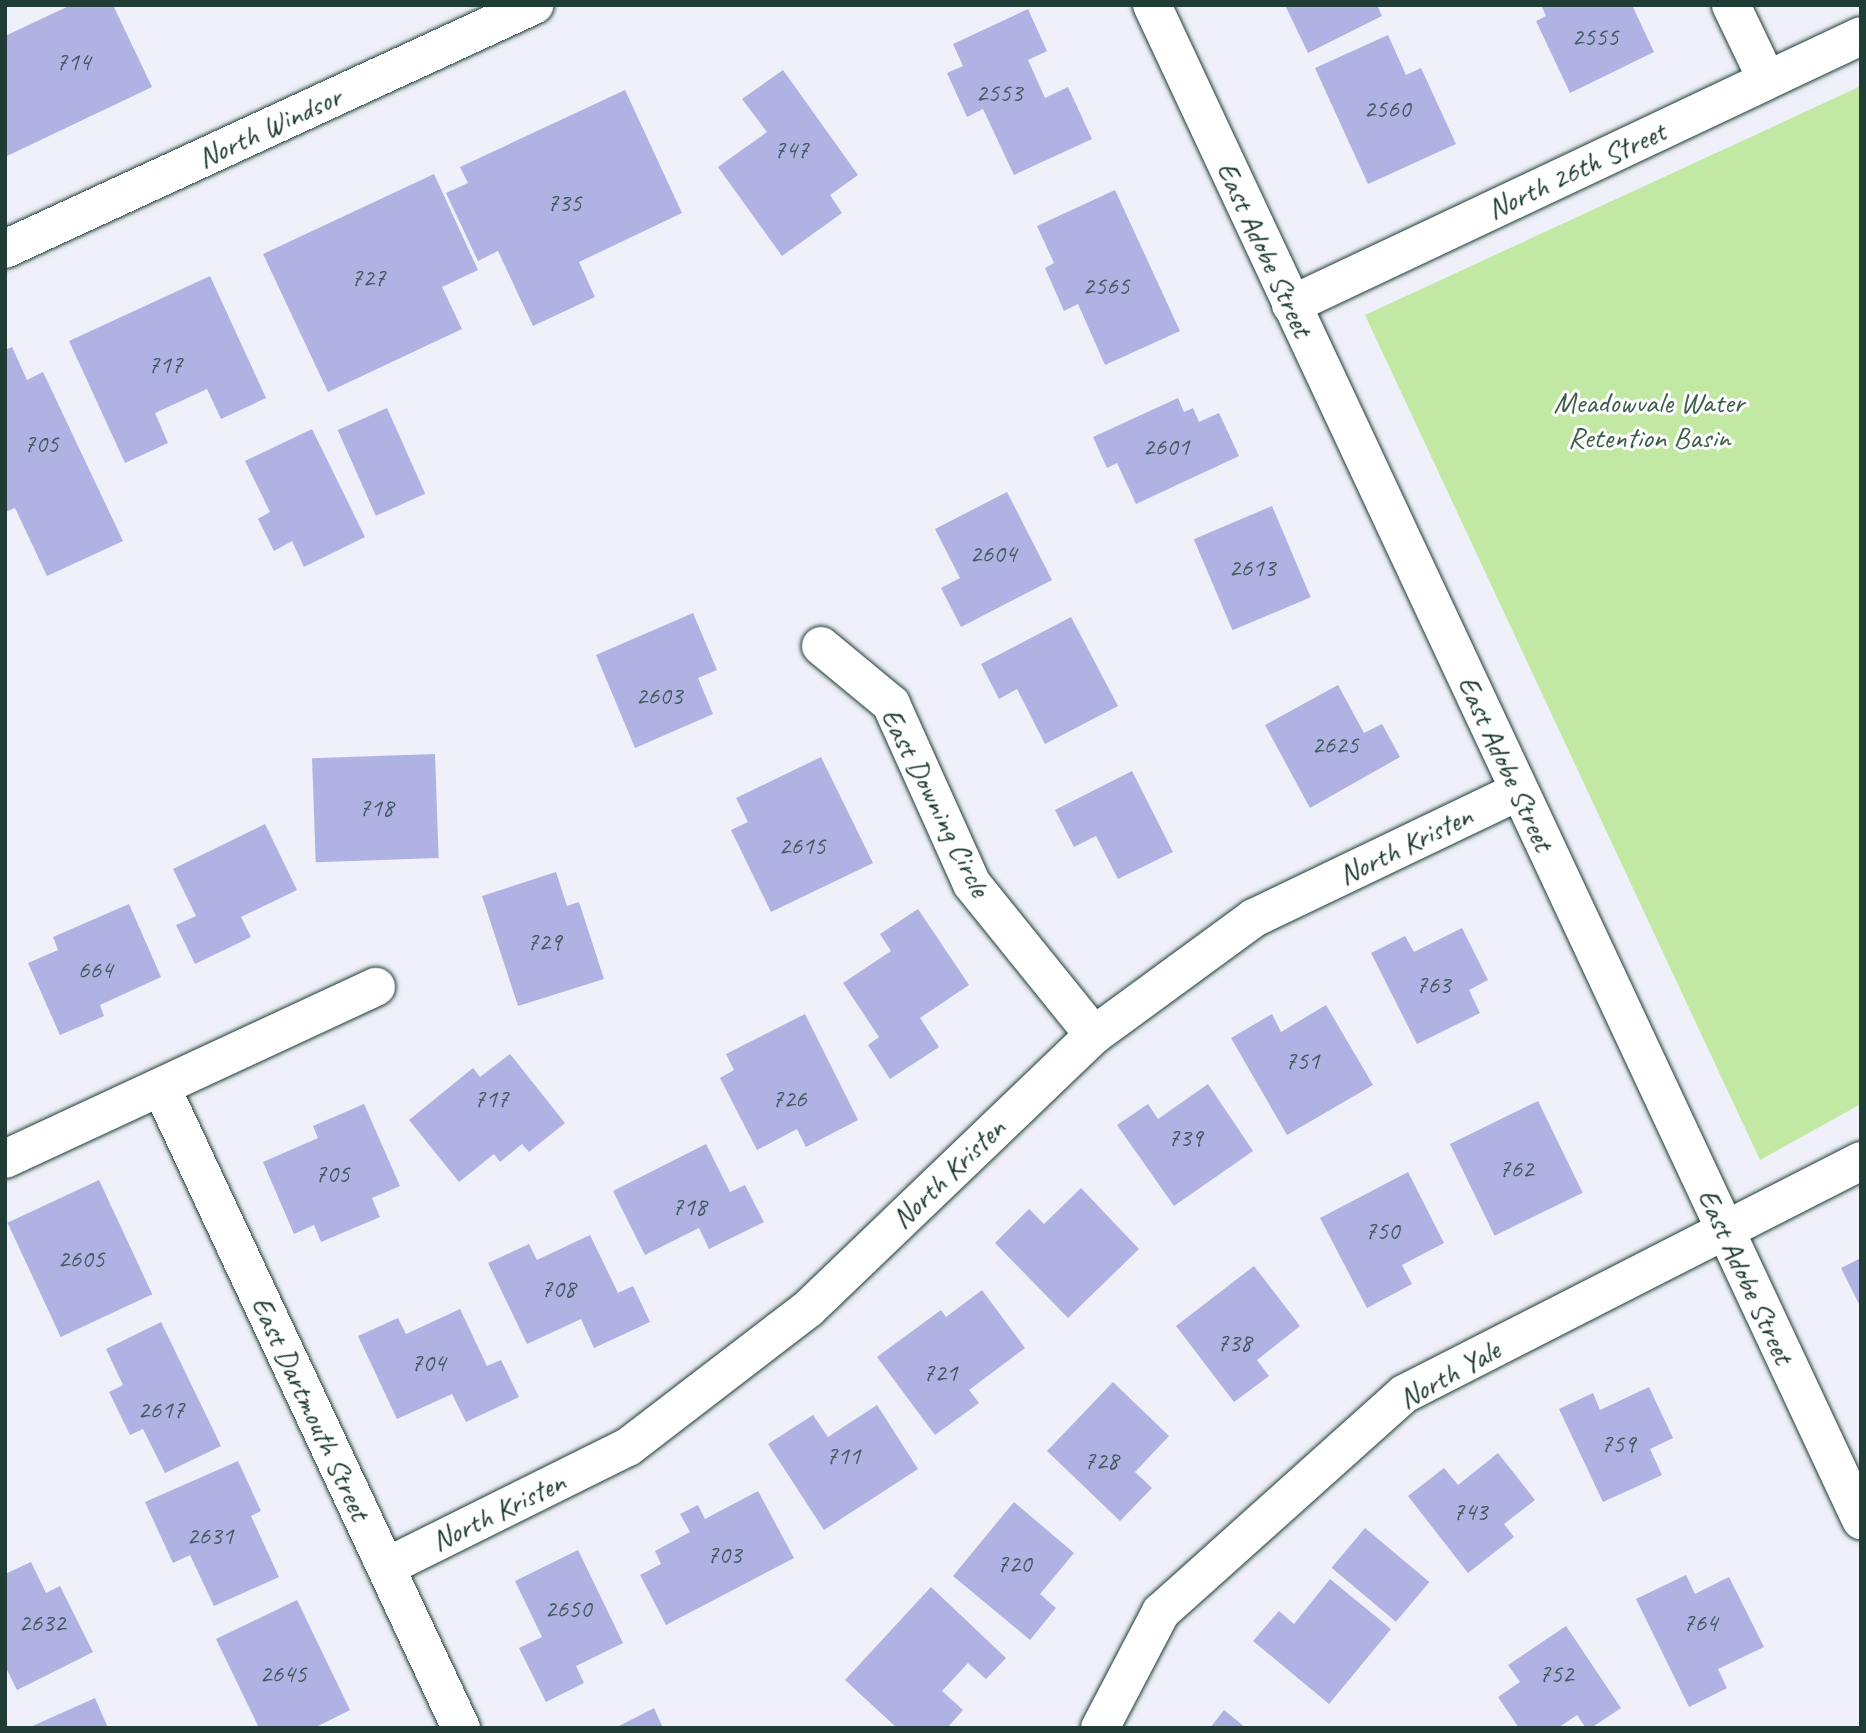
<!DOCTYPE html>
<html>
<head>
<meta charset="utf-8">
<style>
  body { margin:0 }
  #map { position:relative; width:1866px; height:1733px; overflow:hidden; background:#eff0f9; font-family:Caveat,sans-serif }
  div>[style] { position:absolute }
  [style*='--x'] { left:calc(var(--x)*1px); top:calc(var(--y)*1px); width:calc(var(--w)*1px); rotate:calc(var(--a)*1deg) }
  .green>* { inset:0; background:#c1e9a4 }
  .building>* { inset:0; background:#b0b2e3; transform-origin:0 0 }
  .roads { filter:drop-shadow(0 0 2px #1f3d34) drop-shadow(0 0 2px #1f3d34) }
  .street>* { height:38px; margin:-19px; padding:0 19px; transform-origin:19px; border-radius:19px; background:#fff }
  .secondary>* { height:38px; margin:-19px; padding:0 19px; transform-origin:19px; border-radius:19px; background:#fff }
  span { translate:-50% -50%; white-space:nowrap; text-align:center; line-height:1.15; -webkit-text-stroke:6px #fff; paint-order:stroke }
  .number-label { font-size:26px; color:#435a60 }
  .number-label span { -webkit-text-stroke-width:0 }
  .street-label { font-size:30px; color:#1f3d34 }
  .park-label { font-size:30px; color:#3f5f4a }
  .frame { position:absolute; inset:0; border:7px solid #1f3d34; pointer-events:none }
</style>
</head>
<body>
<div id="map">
  <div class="green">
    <i style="clip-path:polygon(1861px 86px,1861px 1104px,1760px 1160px,1365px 315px)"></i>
  </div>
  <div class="building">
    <i style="clip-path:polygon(71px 5px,113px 5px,152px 87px,7px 156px,5px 36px)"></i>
    <i style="clip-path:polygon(1285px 5px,1377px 5px,1382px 16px,1308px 53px)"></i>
    <i style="clip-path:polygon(1541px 5px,1632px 5px,1654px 52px,1570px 93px,1536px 21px,1546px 16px)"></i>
    <i style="clip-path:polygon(1028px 9px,1047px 51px,1028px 60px,1045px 98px,1068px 87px,1092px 139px,1014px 175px,983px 109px,967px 117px,947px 73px,963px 66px,953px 44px)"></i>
    <i style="clip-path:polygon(1388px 35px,1406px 75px,1421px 68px,1456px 144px,1368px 184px,1315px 68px)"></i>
    <i style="clip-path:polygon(783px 70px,858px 175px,830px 195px,842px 213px,782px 256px,718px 167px,767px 132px,742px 99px)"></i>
    <i style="clip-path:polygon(625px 90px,682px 213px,579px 262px,595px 297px,533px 326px,498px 251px,478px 261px,446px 193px,468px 183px,460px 167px)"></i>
    <i style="clip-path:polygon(434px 174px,478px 270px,442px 287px,462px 329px,328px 392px,263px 254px)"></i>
    <i style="clip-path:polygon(1115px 190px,1180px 331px,1105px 365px,1078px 304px,1064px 311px,1045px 268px,1054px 263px,1037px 226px)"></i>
    <i style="clip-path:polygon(210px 276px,266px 398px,221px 419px,207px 389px,155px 413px,168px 443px,125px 463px,69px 341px)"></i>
    <i style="clip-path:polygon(12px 347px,27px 380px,43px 372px,123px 541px,47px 576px,15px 508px,5px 512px,5px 350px)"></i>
    <i style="clip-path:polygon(1178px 398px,1184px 412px,1193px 408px,1199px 422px,1219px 413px,1239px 456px,1136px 504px,1117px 463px,1107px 468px,1093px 437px)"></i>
    <i style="left:387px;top:408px;width:94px;height:54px;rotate:66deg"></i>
    <i style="clip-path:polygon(312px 429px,365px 537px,304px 567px,292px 541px,274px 551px,258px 519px,270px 512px,245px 461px)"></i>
    <i style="clip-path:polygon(1007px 492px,1052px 580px,961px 627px,941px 588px,960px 578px,935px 529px)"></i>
    <i style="left:1272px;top:506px;width:99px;height:85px;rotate:67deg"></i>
    <i style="clip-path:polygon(693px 613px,717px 670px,698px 678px,713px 714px,635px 748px,596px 655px)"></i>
    <i style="clip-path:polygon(1071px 617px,1118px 706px,1045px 744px,1017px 689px,999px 699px,981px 664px)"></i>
    <i style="clip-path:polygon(1338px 685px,1364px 733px,1382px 724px,1400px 757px,1310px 808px,1265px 725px)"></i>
    <i style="left:435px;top:754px;width:104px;height:123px;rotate:88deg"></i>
    <i style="clip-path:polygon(821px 757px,873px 863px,771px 912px,731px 830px,748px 822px,736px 798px)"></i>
    <i style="clip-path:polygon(1132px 771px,1173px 852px,1118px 879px,1096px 836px,1074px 847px,1055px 810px)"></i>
    <i style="clip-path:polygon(265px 824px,297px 890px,241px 917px,251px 937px,195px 964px,176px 925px,196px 916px,173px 869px)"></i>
    <i style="clip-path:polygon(556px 872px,567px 906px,579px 902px,604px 979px,518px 1006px,482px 896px)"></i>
    <i style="clip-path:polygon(129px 904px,161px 977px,100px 1005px,104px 1016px,60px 1035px,28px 963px,58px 950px,53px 937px)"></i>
    <i style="clip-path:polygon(918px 909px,969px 985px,920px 1018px,939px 1047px,890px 1079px,868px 1045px,879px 1037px,843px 983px,891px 951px,880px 934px)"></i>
    <i style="clip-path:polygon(1462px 928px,1488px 980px,1469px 990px,1480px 1013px,1417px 1044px,1371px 953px,1405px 936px,1414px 952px)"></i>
    <i style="clip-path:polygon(1326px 1005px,1373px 1085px,1287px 1135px,1231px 1038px,1272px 1014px,1281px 1032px)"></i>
    <i style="clip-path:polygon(805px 1014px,858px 1120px,806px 1147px,797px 1129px,757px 1150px,720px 1078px,734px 1070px,726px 1054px)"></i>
    <i style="clip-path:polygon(510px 1054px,565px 1123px,529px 1152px,522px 1144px,500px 1162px,494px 1154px,459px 1182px,409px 1120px,473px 1068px,480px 1077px)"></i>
    <i style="clip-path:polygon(1208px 1084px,1253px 1151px,1174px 1206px,1117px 1125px,1148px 1104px,1158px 1119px)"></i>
    <i style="left:1538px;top:1101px;width:102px;height:98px;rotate:64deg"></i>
    <i style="clip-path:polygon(364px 1104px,400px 1186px,372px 1198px,380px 1217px,321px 1242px,314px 1225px,294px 1234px,263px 1162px,318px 1138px,313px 1126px)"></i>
    <i style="clip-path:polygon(706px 1144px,730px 1192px,745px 1185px,764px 1222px,709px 1249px,699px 1228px,645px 1255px,613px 1191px)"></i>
    <i style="clip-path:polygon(1408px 1172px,1444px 1243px,1402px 1265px,1412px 1284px,1367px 1308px,1320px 1218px)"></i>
    <i style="left:99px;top:1180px;width:126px;height:101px;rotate:65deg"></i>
    <i style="clip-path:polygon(1081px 1188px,1139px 1249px,1068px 1318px,995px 1243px,1029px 1209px,1044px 1224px)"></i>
    <i style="clip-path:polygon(590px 1235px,618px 1293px,633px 1286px,650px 1322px,594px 1348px,581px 1319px,527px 1344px,488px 1263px,529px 1244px,537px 1260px)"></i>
    <i style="clip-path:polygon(1861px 1258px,1861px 1308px,1841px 1268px)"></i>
    <i style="clip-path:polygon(1254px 1266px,1300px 1326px,1257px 1360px,1269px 1376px,1234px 1402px,1176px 1326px)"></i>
    <i style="clip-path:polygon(982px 1290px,1025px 1348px,969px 1390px,979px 1403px,935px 1435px,877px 1357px,941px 1310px,946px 1317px)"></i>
    <i style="clip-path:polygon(460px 1309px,487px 1366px,501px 1360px,519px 1397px,466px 1422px,452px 1394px,397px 1419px,358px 1336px,398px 1318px,406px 1334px)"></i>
    <i style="clip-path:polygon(161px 1322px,221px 1446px,165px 1473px,143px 1429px,130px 1435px,109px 1392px,123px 1385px,106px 1349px)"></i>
    <i style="clip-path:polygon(1113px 1382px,1169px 1436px,1135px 1472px,1152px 1488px,1120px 1521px,1047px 1451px)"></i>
    <i style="clip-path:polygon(1649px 1387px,1673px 1438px,1650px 1449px,1662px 1475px,1603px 1502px,1559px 1409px,1593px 1393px,1600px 1410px)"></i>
    <i style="clip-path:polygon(877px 1405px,918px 1469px,824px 1530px,768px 1444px,813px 1415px,828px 1437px)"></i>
    <i style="clip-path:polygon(1498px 1453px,1535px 1500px,1504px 1524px,1514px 1537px,1468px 1573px,1408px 1496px,1444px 1468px,1458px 1485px)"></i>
    <i style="clip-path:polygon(238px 1461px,261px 1511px,251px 1516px,279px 1577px,214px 1606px,190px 1555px,173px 1563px,145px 1502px)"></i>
    <i style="clip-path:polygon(758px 1491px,794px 1558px,666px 1625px,640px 1575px,661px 1564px,655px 1551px,690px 1532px,680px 1514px,698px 1505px,705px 1519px)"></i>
    <i style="clip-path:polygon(1014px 1502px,1074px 1553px,1040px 1594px,1056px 1608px,1030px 1640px,953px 1576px)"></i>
    <i style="left:1365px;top:1528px;width:84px;height:52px;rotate:40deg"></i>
    <i style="clip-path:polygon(578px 1550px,623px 1643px,576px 1666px,584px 1683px,546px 1702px,519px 1648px,542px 1637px,515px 1581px)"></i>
    <i style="clip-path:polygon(31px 1562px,46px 1593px,60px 1586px,93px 1652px,17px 1690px,5px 1666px,5px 1574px)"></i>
    <i style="clip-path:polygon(1686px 1575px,1695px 1594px,1729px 1577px,1764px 1647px,1718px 1669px,1727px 1688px,1689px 1707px,1636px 1599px)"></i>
    <i style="clip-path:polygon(1330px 1579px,1391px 1629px,1329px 1704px,1253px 1641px,1279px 1611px,1294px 1624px)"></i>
    <i style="clip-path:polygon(931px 1587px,1006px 1658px,986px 1679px,968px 1663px,942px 1691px,963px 1710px,947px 1728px,897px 1728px,845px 1680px)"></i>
    <i style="clip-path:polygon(297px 1600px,350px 1710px,314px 1728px,259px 1728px,216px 1639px)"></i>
    <i style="clip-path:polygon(1566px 1626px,1621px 1708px,1591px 1728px,1586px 1728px,1577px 1715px,1558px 1728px,1519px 1728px,1498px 1697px,1520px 1682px,1508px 1665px)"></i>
    <i style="clip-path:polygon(95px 1698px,108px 1728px,28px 1728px)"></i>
    <i style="clip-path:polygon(654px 1708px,663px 1728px,615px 1728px)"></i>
    <i style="clip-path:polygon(1224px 1710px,1246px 1728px,1210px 1728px)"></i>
  </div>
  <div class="roads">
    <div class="street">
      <i style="--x:1731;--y:5;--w:83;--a:64.4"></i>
      <i style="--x:5;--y:249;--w:583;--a:-24.76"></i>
      <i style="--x:1291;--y:305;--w:630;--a:-25.26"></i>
      <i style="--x:821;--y:646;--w:91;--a:39.6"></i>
      <i style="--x:891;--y:704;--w:197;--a:65.8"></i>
      <i style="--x:972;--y:884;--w:194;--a:51.1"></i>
      <i style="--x:161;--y:1087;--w:708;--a:64.92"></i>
      <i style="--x:5;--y:1159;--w:409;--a:-24.9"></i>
      <i style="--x:386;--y:1567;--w:270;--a:-26.4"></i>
      <i style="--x:628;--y:1447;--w:227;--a:-37.5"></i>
      <i style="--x:808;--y:1309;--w:396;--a:-43.8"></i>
      <i style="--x:1094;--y:1035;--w:198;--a:-36.2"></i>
      <i style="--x:1254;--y:918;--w:294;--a:-25.6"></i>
      <i style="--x:1100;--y:1728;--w:131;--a:-62.3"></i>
      <i style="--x:1161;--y:1612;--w:326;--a:-41.9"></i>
      <i style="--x:1404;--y:1394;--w:513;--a:-27.01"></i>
    </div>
    <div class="secondary">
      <i style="--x:1152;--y:5;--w:1673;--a:64.92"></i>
    </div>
  </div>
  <div class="number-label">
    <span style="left:1595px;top:37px">2555</span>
    <span style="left:73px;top:62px">714</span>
    <span style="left:999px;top:93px">2553</span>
    <span style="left:1387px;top:109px">2560</span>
    <span style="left:791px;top:150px">747</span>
    <span style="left:564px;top:203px">735</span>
    <span style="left:368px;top:278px">727</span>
    <span style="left:1106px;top:286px">2565</span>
    <span style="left:165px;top:365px">717</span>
    <span style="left:41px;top:444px">705</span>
    <span style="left:1166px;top:447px">2601</span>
    <span style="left:993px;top:554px">2604</span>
    <span style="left:1252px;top:568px">2613</span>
    <span style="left:659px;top:696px">2603</span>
    <span style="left:1335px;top:745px">2625</span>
    <span style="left:376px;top:808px">718</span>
    <span style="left:802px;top:846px">2615</span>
    <span style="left:544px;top:942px">729</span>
    <span style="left:95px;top:970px">664</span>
    <span style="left:1433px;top:985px">763</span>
    <span style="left:1302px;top:1061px">751</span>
    <span style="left:491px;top:1099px">717</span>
    <span style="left:789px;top:1099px">726</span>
    <span style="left:1185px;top:1138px">739</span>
    <span style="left:1516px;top:1169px">762</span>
    <span style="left:332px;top:1174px">705</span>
    <span style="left:689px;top:1207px">718</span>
    <span style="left:1382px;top:1231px">750</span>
    <span style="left:81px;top:1259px">2605</span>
    <span style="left:558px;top:1289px">708</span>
    <span style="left:1234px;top:1343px">738</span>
    <span style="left:428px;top:1363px">704</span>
    <span style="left:940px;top:1373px">721</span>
    <span style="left:161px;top:1410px">2617</span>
    <span style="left:1618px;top:1444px">759</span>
    <span style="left:843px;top:1456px">711</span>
    <span style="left:1101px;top:1461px">728</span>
    <span style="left:1470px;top:1512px">743</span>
    <span style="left:210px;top:1536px">2631</span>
    <span style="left:724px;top:1555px">703</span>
    <span style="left:1014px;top:1564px">720</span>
    <span style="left:568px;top:1609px">2650</span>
    <span style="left:42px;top:1623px">2632</span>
    <span style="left:1700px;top:1623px">764</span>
    <span style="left:283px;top:1674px">2645</span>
    <span style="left:1556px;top:1674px">752</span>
  </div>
  <div class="street-label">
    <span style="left:269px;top:127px;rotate:-25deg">North Windsor</span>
    <span style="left:1576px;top:170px;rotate:-25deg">North 26th Street</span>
    <span style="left:1265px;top:249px;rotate:65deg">East Adobe Street</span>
    <span style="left:1506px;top:763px;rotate:65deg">East Adobe Street</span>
    <span style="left:936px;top:802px;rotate:63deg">East Downing Circle</span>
    <span style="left:1405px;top:845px;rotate:-26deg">North Kristen</span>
    <span style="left:948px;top:1173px;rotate:-44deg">North Kristen</span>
    <span style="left:1746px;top:1276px;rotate:65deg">East Adobe Street</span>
    <span style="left:1449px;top:1374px;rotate:-29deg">North Yale</span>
    <span style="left:311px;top:1408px;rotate:65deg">East Dartmouth Street</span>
    <span style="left:498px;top:1511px;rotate:-26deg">North Kristen</span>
  </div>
  <div class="park-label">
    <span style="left:1649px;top:419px">Meadowvale Water<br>Retention Basin</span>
  </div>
  <div class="frame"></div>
</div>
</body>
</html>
